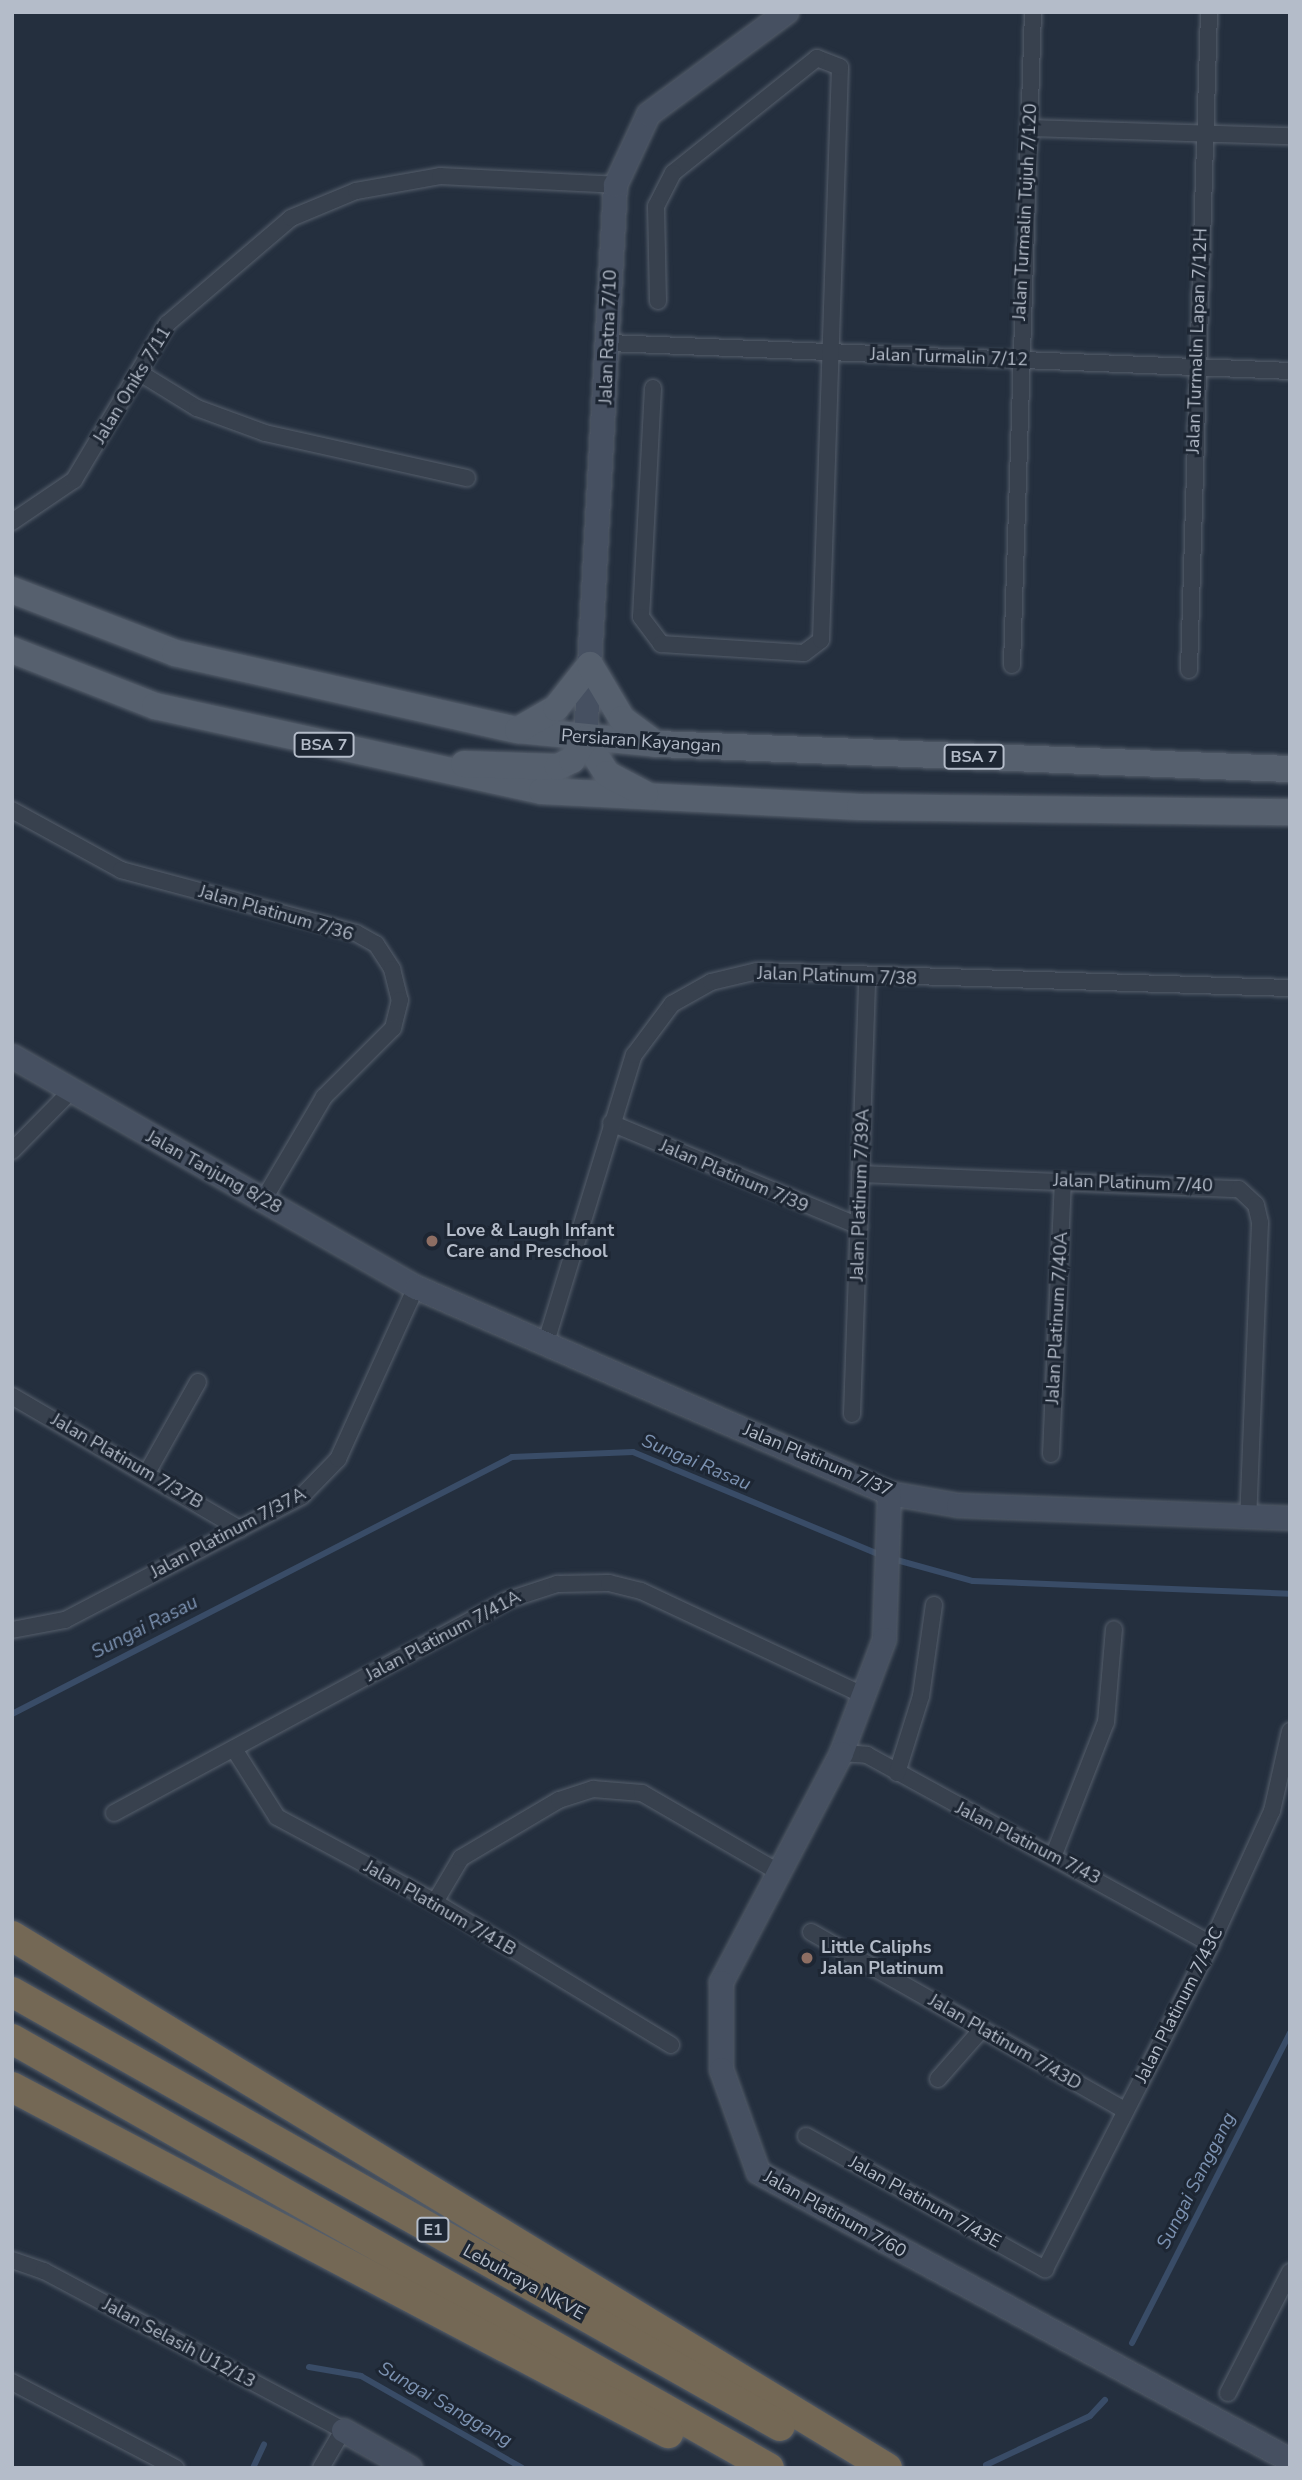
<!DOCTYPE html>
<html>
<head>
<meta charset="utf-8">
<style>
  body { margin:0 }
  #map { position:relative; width:1302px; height:2480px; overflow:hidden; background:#242f3e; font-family:"Nunito Sans",sans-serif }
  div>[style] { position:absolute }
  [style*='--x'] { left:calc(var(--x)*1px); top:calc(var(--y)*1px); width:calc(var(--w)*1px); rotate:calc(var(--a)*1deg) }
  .stream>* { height:6px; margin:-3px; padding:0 3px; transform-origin:3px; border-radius:3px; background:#394c67 }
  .roads { filter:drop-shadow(0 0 2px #565f6c) drop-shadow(0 0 2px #565f6c) }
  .street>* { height:16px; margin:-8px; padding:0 8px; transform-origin:8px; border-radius:8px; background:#38414e }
  .secondary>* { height:23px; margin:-11.5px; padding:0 11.5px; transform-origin:11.5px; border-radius:11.5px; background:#465061 }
  .primary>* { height:26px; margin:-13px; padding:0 13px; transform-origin:13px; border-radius:13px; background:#56606e }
  .highway>* { height:30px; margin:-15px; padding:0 15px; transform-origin:15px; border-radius:15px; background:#746855 }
  .dots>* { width:19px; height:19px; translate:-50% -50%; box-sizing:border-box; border:4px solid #1d2633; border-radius:50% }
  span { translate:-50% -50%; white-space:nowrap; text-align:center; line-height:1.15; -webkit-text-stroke:6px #1d2633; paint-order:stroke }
  .shield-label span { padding:2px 5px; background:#1d2633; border:2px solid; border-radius:5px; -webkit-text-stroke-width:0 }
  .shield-label { font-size:16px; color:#b4bcc9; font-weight:700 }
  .street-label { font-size:18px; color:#b4bcc9 }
  .poi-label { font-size:18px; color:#b4bcc9; font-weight:700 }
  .left { translate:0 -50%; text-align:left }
  .water-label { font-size:19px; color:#7c92b1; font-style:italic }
  .frame { position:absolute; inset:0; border:14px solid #b4bcc9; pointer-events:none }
</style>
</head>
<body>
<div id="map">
  <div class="stream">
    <i style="--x:893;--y:1559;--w:83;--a:15.4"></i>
    <i style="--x:973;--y:1581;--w:317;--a:2.3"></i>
    <i style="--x:12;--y:1714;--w:562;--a:-27.2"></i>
    <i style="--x:512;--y:1457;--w:121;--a:-2.4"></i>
    <i style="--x:633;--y:1452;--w:271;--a:22.6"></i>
    <i style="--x:1132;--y:2343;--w:348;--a:-63"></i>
    <i style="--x:309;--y:2367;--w:53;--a:9.8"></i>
    <i style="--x:361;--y:2376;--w:185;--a:29.7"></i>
    <i style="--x:986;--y:2465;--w:115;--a:-25.2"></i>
    <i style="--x:1090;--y:2416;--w:22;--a:-47"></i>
    <i style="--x:253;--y:2468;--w:26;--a:-65"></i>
  </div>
  <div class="roads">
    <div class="street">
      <i style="--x:1029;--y:128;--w:261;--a:1.8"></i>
      <i style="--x:609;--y:343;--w:682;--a:2.35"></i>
      <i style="--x:140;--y:373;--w:67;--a:31.6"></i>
      <i style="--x:197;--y:408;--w:72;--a:20.2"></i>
      <i style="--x:265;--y:433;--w:207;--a:12.6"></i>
      <i style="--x:653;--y:388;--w:229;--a:93"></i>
      <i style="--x:641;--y:617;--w:34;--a:53"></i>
      <i style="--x:661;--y:644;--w:143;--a:3.6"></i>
      <i style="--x:804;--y:653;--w:21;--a:-37"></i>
      <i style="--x:821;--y:640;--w:573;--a:-88.1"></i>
      <i style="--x:840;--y:67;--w:25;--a:-159"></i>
      <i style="--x:817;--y:58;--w:184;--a:141.4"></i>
      <i style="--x:673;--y:173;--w:37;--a:117"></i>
      <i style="--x:656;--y:206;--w:95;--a:88.8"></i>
      <i style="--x:12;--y:522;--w:75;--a:-34.1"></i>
      <i style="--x:74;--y:480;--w:182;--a:-59.2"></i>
      <i style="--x:167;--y:324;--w:163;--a:-40.5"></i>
      <i style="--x:291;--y:218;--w:70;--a:-22.6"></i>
      <i style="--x:356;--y:191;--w:85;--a:-10.1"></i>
      <i style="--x:440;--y:176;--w:175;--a:2.9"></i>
      <i style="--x:1012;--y:665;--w:653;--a:-88.16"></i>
      <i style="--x:1189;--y:670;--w:658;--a:-88.26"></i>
      <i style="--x:12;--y:810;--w:124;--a:28.8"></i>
      <i style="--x:121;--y:870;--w:243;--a:15"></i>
      <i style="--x:356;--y:933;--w:23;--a:29"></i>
      <i style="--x:376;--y:944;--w:30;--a:57"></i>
      <i style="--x:392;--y:969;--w:32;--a:76"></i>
      <i style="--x:400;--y:1000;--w:29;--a:104"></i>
      <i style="--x:393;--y:1028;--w:98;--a:135"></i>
      <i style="--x:324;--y:1097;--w:118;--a:120.5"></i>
      <i style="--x:611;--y:1123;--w:269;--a:22.6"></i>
      <i style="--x:12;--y:1151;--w:83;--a:-45.5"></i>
      <i style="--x:860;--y:1174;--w:379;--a:2.3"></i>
      <i style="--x:1239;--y:1189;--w:23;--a:43"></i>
      <i style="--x:1256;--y:1205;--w:18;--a:77"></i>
      <i style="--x:1260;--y:1223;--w:293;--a:92.3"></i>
      <i style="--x:546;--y:1342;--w:300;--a:-73"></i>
      <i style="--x:634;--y:1055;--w:64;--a:-53.3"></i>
      <i style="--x:672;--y:1004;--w:45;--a:-29.4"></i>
      <i style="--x:711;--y:982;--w:47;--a:-13.4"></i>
      <i style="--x:757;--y:971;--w:533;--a:1.83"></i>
      <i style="--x:12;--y:1396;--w:264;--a:30.3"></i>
      <i style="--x:852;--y:1414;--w:437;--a:-88"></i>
      <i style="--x:1051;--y:1454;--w:273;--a:-87.5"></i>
      <i style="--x:148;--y:1471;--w:102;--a:-60.7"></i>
      <i style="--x:12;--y:1630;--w:54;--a:-10.7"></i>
      <i style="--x:65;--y:1620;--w:267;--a:-27.6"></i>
      <i style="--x:302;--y:1496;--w:52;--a:-45.8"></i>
      <i style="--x:338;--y:1459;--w:189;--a:-65.6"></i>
      <i style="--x:234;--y:1749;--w:80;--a:57.7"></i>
      <i style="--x:277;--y:1817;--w:179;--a:28.3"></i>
      <i style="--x:435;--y:1902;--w:276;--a:31.2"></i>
      <i style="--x:841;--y:1753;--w:26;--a:4"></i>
      <i style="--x:867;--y:1755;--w:393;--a:28.8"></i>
      <i style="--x:897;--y:1773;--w:81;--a:-72.7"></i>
      <i style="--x:921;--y:1696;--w:92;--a:-81.9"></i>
      <i style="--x:114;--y:1813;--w:448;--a:-28.4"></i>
      <i style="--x:508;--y:1600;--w:52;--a:-18.1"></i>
      <i style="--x:557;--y:1584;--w:52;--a:-1.1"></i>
      <i style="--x:609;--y:1583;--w:33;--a:14"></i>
      <i style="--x:641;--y:1591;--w:247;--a:25.1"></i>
      <i style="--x:1053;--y:1857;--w:145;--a:-68.6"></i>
      <i style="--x:1106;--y:1722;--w:93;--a:-85.1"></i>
      <i style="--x:435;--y:1902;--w:51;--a:-59.4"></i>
      <i style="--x:461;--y:1858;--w:114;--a:-30.6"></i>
      <i style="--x:559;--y:1800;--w:36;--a:-18"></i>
      <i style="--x:593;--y:1789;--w:49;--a:4.7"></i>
      <i style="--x:642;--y:1793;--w:154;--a:30.1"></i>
      <i style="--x:811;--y:1932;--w:362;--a:29.6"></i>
      <i style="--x:938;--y:2079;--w:67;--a:-48.7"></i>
      <i style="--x:806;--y:2136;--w:274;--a:29.1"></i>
      <i style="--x:1045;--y:2269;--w:365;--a:-62.9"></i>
      <i style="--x:1211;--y:1944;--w:146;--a:-65.4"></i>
      <i style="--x:1272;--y:1811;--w:82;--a:-77.3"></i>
      <i style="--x:12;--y:2260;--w:34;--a:19"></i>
      <i style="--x:44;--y:2271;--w:339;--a:28"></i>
      <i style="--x:343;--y:2430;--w:44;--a:120.1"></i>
      <i style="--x:12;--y:2382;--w:185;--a:27.7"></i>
      <i style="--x:1228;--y:2393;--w:136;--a:-62.9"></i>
    </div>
    <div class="secondary">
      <i style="--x:585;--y:739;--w:555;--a:-86.9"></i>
      <i style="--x:615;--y:185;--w:78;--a:-65.1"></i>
      <i style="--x:648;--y:114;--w:172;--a:-36.5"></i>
      <i style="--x:12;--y:1056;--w:465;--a:29.8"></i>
      <i style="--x:416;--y:1287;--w:516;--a:23.53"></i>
      <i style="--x:889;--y:1493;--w:70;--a:9.9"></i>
      <i style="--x:958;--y:1505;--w:332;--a:2.2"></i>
      <i style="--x:889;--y:1493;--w:146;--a:92"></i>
      <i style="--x:884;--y:1639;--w:122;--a:110.7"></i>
      <i style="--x:841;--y:1753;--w:259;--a:117.7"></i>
      <i style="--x:721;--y:1982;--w:87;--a:90"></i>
      <i style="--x:721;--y:2069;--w:109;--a:70.2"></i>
      <i style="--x:758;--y:2172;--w:605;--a:28.43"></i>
      <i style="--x:343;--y:2430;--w:77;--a:29.6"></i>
    </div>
    <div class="primary">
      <i style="--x:12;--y:590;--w:175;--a:21.1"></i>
      <i style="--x:175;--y:653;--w:352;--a:12.7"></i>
      <i style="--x:518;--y:730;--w:141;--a:5.7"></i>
      <i style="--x:658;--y:744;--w:632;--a:2.27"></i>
      <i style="--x:12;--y:650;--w:154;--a:21.4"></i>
      <i style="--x:155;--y:706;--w:396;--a:12.4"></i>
      <i style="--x:542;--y:791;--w:318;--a:2.9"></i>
      <i style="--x:860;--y:807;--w:430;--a:0.7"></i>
      <i style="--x:518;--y:730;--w:44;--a:-30.1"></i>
      <i style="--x:556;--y:708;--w:55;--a:-51.7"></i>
      <i style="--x:590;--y:665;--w:63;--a:59.3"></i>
      <i style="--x:622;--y:719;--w:42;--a:36.3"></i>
      <i style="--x:585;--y:739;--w:41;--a:57.8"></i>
      <i style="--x:607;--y:774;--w:43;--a:27.8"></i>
      <i style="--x:464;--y:764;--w:94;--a:1.8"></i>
      <i style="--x:558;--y:767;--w:16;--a:-27"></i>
      <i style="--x:572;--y:760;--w:25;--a:-58"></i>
    </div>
    <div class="highway">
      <i style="--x:12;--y:1936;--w:1024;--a:31.3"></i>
      <i style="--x:12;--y:1992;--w:882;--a:29.47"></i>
      <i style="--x:12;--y:2039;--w:870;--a:29.54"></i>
      <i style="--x:12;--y:2087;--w:742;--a:27.81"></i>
    </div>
  </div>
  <div class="dots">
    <i style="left:432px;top:1241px;background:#8d6e63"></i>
    <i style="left:807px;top:1958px;background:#8d6e63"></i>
  </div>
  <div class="shield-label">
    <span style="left:324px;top:745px">BSA 7</span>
    <span style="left:974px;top:757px">BSA 7</span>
    <span style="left:433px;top:2230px">E1</span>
  </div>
  <div class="street-label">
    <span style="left:1025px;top:212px;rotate:-87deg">Jalan Turmalin Tujuh 7/120</span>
    <span style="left:608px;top:337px;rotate:-88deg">Jalan Ratna 7/10</span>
    <span style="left:1197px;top:341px;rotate:-88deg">Jalan Turmalin Lapan 7/12H</span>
    <span style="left:949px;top:357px;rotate:2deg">Jalan Turmalin 7/12</span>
    <span style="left:132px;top:385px;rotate:-59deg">Jalan Oniks 7/11</span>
    <span style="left:641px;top:741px;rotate:4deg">Persiaran Kayangan</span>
    <span style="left:276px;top:913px;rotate:16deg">Jalan Platinum 7/36</span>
    <span style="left:837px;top:976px;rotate:2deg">Jalan Platinum 7/38</span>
    <span style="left:214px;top:1172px;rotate:29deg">Jalan Tanjung 8/28</span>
    <span style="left:734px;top:1176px;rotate:23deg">Jalan Platinum 7/39</span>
    <span style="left:1133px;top:1183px;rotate:2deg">Jalan Platinum 7/40</span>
    <span style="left:860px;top:1195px;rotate:-88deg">Jalan Platinum 7/39A</span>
    <span style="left:1057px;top:1318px;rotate:-87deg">Jalan Platinum 7/40A</span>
    <span style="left:818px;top:1460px;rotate:23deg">Jalan Platinum 7/37</span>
    <span style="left:127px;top:1461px;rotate:30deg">Jalan Platinum 7/37B</span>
    <span style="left:228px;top:1533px;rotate:-28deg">Jalan Platinum 7/37A</span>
    <span style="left:443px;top:1636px;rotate:-28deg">Jalan Platinum 7/41A</span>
    <span style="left:1028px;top:1843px;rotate:27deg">Jalan Platinum 7/43</span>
    <span style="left:440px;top:1908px;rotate:30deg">Jalan Platinum 7/41B</span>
    <span style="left:1179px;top:2005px;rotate:-63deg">Jalan Platinum 7/43C</span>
    <span style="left:1005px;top:2042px;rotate:30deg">Jalan Platinum 7/43D</span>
    <span style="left:925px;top:2202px;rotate:29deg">Jalan Platinum 7/43E</span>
    <span style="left:835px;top:2214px;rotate:29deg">Jalan Platinum 7/60</span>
    <span style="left:524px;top:2282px;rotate:29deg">Lebuhraya NKVE</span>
    <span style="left:179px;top:2343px;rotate:28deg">Jalan Selasih U12/13</span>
  </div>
  <div class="poi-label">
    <span class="left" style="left:446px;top:1241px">Love &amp; Laugh Infant<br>Care and Preschool</span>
    <span class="left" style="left:821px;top:1958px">Little Caliphs<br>Jalan Platinum</span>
  </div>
  <div class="water-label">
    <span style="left:696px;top:1463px;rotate:23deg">Sungai Rasau</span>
    <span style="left:145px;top:1628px;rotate:-27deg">Sungai Rasau</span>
    <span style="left:1197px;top:2181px;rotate:-63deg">Sungai Sanggang</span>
    <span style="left:445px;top:2405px;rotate:30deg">Sungai Sanggang</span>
  </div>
  <div class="frame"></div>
</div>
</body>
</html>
